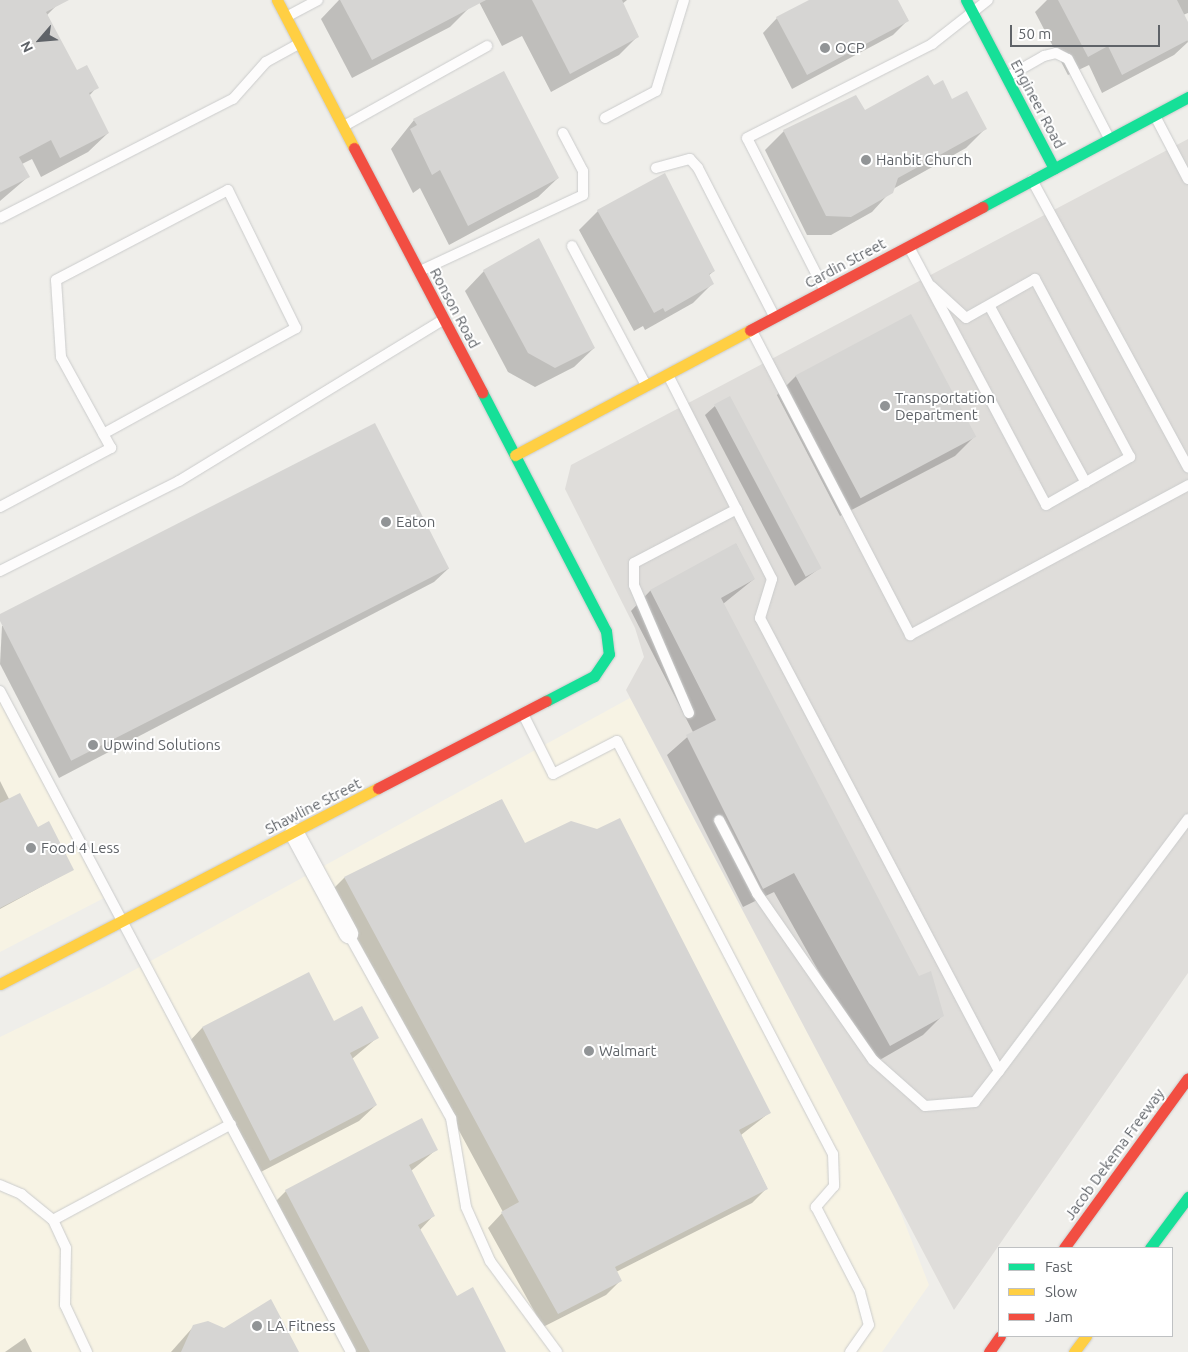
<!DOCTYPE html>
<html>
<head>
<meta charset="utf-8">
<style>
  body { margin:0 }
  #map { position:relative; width:1188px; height:1352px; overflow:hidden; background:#efeeea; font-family:Ubuntu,sans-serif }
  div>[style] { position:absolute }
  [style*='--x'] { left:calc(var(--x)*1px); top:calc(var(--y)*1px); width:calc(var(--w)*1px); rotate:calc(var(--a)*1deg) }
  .commercial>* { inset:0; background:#f7f3e4 }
  .industrial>* { inset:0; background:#dfddda }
  .shadow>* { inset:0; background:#0003 }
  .building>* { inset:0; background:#d6d5d3; transform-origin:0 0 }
  .roads { filter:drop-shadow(0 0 1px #cbcccc) drop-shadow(0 0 1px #cbcccc) }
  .lane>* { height:10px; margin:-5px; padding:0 5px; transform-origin:5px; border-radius:5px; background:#fdfcfc }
  .street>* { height:19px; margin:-9.5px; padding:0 9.5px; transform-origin:9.5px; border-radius:9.5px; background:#fdfcfc }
  .fast>* { height:11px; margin:-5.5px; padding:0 5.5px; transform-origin:5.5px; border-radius:5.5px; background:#16e098 }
  .slow>* { height:11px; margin:-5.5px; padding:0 5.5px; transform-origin:5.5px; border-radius:5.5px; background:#ffcf43 }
  .jam>* { height:11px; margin:-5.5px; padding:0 5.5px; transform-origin:5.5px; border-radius:5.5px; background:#f24e42 }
  .dots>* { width:14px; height:14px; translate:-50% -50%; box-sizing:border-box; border:2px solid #fff; border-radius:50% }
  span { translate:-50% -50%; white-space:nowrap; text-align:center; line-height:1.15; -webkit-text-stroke:4px #fff; paint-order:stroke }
  .poi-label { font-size:15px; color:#5f6368 }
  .left { translate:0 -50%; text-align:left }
  .street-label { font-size:15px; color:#5f6368 }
  .legend { position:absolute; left:998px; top:1247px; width:175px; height:90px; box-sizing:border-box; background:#fff; border:1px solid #bfc1c3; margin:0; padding:6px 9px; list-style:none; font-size:15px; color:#5f6368 }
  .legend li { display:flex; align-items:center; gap:10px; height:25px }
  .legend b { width:25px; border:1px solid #bfc1c3 }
  .north { position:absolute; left:15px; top:15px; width:50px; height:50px; -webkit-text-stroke:4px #fff; paint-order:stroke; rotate:243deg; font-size:14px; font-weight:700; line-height:20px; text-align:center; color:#5f6368 }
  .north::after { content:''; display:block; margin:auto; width:18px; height:22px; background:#5f6368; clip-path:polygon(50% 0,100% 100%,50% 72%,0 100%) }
  .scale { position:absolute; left:1010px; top:25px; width:150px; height:22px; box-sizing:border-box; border:2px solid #5f6368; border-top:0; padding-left:6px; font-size:15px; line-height:18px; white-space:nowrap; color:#5f6368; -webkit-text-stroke:4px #fff; paint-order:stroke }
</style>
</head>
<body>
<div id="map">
  <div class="commercial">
    <i style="clip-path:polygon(630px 698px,895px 1198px,929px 1285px,882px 1352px,0 1352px,0 1037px,105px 986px)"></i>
    <i style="clip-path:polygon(0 701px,104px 898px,0 952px)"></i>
  </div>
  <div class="industrial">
    <i style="clip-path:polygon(1188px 139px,1188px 973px,954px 1310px,626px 690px,644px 657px,635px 628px,565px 489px,571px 465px)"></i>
  </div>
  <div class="shadow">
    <i style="clip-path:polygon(0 0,53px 0,56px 6px,47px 15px,76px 72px,97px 87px,89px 96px,108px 133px,88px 152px,41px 177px,32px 159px,22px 164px,28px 177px,0 201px)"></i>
    <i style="clip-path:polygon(339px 0,465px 0,469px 8px,450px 27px,352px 78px,321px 19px)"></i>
    <i style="clip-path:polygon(478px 0,627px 0,622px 4px,638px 36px,619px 55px,551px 92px,522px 36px,502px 46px)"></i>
    <i style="clip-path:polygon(812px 0,897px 0,908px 20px,893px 35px,792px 89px,763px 33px,777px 18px)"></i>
    <i style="clip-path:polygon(1047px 0,1188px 0,1188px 13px,1183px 15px,1188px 42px,1174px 55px,1102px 93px,1089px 65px,1068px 75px,1035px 12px)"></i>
    <i style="clip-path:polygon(934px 86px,985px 129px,966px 148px,893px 189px,872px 212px,831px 235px,807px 235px,765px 150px,784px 131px,865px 111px)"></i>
    <i style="clip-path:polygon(414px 120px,558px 178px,538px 197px,449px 245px,420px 188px,413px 193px,391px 149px)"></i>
    <i style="clip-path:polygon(598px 211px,714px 271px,708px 276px,712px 284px,693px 303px,645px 330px,643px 326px,634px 331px,579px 230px)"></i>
    <i style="clip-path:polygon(484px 271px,594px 348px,574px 367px,535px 387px,508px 372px,465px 291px)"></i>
    <i style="clip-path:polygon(796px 376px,974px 437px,955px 456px,840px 516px,777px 395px)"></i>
    <i style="clip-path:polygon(715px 406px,820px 568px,795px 586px,705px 415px)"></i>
    <i style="clip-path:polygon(736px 544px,754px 579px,723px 604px,918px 977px,943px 1015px,923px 1035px,871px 1065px,774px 892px,743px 907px,667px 755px,693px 732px,631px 611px,650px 591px)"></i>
    <i style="clip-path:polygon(449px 568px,434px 582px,59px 778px,0 664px,2px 626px)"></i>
    <i style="clip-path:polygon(0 781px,9px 799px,72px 870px,0 909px)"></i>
    <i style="clip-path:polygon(501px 800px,525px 845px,769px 1113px,741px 1135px,767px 1188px,752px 1203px,616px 1272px,621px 1280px,606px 1295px,543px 1327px,488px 1228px,503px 1212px,330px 892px,344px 878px)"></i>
    <i style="clip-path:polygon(308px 974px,334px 1023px,378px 1037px,352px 1059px,376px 1105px,359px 1121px,253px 1176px,186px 1045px,202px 1028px)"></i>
    <i style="clip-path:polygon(437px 1149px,411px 1171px,434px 1215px,420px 1230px,456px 1298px,505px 1352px,346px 1352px,270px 1207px,286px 1191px)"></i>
    <i style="clip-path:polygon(194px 1326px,224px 1330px,297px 1352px,171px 1352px)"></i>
    <i style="clip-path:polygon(25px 1338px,32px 1352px,5px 1352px)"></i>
  </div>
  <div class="building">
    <i style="clip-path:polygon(0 0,69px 0,46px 12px,77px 70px,87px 65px,99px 88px,89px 93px,109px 133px,60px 158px,51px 140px,19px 157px,30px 177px,0 192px)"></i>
    <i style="clip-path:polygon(340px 0,486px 0,372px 60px)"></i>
    <i style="clip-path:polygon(532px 0,622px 0,639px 37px,570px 74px)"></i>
    <i style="clip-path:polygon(809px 0,898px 0,909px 21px,807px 75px,776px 17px)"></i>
    <i style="clip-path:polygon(1058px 0,1177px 0,1188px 22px,1188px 40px,1122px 75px,1108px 46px,1088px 57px)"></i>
    <i style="clip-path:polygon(504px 71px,559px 178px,468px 226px,440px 170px,432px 175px,410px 129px,417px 125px,413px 119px)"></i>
    <i style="clip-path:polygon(928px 75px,934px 85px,943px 80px,952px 99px,967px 91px,987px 129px,898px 178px,893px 193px,851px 217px,826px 216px,783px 130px,856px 95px,865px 110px)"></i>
    <i style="clip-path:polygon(665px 173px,715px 271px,709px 274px,714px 284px,665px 312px,663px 308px,654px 313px,597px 210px)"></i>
    <i style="clip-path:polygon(539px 238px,595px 348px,555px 368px,528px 353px,483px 270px)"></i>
    <i style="left:911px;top:314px;width:139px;height:131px;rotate:62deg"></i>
    <i style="left:730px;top:396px;width:195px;height:18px;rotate:62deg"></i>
    <i style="left:375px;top:423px;width:163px;height:424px;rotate:63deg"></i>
    <i style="clip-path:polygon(736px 543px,755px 579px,721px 598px,919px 976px,931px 971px,944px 1016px,890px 1046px,794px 873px,763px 889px,686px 735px,716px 720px,650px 590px)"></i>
    <i style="clip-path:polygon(20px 793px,38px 827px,49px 821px,74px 870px,0 908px,0 803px)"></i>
    <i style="clip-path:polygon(502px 799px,525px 843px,571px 821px,597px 829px,620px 818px,771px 1113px,739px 1130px,768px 1189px,615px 1267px,622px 1281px,558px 1314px,501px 1212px,519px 1202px,344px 877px)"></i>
    <i style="clip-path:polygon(309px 972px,334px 1021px,362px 1006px,379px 1038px,350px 1053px,377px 1105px,270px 1161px,202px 1027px)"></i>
    <i style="clip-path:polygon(422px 1118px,438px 1150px,409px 1165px,435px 1216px,418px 1225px,457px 1296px,473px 1287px,506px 1352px,370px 1352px,285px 1190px)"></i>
    <i style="clip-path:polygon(271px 1299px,299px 1352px,181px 1352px,193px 1325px,208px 1321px,224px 1328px)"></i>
  </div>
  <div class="roads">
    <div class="lane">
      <i style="--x:286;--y:17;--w:36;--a:-28"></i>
      <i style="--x:1007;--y:77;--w:43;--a:-29.6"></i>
      <i style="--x:1044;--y:56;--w:12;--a:-14"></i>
      <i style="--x:1056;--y:53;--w:13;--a:27"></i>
      <i style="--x:1068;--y:59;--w:89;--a:62.6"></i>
      <i style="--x:1155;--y:116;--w:71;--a:62.4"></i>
      <i style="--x:605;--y:118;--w:58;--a:-27.9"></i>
      <i style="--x:656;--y:91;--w:95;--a:-72.9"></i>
      <i style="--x:344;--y:126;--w:164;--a:-29.2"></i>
      <i style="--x:656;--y:168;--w:35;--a:-15"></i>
      <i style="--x:690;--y:159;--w:12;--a:48"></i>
      <i style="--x:698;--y:168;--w:166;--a:62.8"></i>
      <i style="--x:1032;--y:180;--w:327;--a:61.5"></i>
      <i style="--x:0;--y:218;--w:262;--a:-27.1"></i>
      <i style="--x:233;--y:99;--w:50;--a:-48.3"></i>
      <i style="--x:266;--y:62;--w:38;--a:-29"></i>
      <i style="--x:572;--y:246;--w:157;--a:62"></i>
      <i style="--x:909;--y:247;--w:292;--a:62"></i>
      <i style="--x:1046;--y:505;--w:97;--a:-29.7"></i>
      <i style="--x:1130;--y:457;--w:202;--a:-118.1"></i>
      <i style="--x:1035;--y:279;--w:79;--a:150.5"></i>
      <i style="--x:966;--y:318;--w:47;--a:-137.6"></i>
      <i style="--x:420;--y:271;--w:180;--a:-25"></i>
      <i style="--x:583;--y:195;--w:24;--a:-90"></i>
      <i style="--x:583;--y:171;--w:43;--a:-117.8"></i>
      <i style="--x:824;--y:289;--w:169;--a:-117"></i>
      <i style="--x:747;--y:138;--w:208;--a:-26.9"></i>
      <i style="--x:932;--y:44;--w:71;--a:-38.2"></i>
      <i style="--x:990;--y:307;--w:200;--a:61.4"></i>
      <i style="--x:752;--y:331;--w:343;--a:62.5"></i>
      <i style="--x:910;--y:635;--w:316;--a:-28.3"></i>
      <i style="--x:668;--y:375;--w:229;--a:63"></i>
      <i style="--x:772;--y:579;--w:41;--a:107.1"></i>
      <i style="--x:760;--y:618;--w:512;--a:62.18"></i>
      <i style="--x:999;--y:1071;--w:39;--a:128"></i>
      <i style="--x:975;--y:1102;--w:50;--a:175.4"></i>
      <i style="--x:925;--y:1106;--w:69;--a:-138.5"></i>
      <i style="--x:873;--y:1060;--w:203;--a:-124.8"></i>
      <i style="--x:757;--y:893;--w:82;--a:-117.5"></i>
      <i style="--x:0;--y:507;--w:126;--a:-28"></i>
      <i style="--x:111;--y:448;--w:104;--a:-118.8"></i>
      <i style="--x:61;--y:357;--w:77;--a:-93.7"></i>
      <i style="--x:56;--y:280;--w:194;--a:-27.6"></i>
      <i style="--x:228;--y:190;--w:154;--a:63.8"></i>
      <i style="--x:296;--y:328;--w:220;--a:151.2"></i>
      <i style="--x:0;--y:571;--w:200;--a:-26.7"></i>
      <i style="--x:179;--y:481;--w:309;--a:-31.4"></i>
      <i style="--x:0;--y:691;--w:748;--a:62.03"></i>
      <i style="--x:689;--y:713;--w:139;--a:-113.3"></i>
      <i style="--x:634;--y:585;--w:22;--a:-90"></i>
      <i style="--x:634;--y:563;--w:116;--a:-27.7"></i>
      <i style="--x:523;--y:714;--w:67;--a:63.4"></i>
      <i style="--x:553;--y:774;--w:72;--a:-27.3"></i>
      <i style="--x:617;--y:741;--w:466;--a:62.4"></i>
      <i style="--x:833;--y:1154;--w:32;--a:88"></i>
      <i style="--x:834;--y:1186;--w:28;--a:131"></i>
      <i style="--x:816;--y:1207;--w:96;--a:62.6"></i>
      <i style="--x:860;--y:1292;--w:34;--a:75"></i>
      <i style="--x:869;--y:1325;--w:33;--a:125"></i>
      <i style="--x:348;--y:933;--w:212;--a:60.9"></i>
      <i style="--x:451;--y:1118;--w:90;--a:80.4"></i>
      <i style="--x:466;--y:1207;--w:59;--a:66"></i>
      <i style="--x:490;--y:1261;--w:113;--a:53.6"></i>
      <i style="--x:999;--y:1071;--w:315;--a:-53.1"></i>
      <i style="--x:0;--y:1185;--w:23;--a:23"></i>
      <i style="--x:21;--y:1194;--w:41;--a:39.1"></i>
      <i style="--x:53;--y:1220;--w:31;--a:65"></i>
      <i style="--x:66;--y:1248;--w:57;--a:91"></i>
      <i style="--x:65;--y:1305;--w:52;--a:64.9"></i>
      <i style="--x:53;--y:1220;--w:202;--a:-28.3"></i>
    </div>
    <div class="street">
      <i style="--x:294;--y:833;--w:114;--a:61.6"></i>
    </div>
    <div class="fast">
      <i style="--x:966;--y:0;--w:190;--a:62.4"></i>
      <i style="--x:982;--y:207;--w:234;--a:-28.1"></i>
      <i style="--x:482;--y:392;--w:269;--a:62.6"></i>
      <i style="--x:606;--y:631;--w:23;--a:83"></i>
      <i style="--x:609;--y:654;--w:27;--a:124"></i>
      <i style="--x:594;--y:676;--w:54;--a:152.5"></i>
      <i style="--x:1150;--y:1248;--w:64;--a:-53.3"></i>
    </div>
    <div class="slow">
      <i style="--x:277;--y:0;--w:167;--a:62.5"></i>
      <i style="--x:515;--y:455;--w:266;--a:-28"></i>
      <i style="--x:0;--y:984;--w:426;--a:-27.4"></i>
      <i style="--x:1074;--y:1352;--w:20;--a:-53"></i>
    </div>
    <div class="jam">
      <i style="--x:354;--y:148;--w:276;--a:62.3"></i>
      <i style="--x:750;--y:330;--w:263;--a:-27.9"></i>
      <i style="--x:378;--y:788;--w:189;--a:-27.4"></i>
      <i style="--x:1064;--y:1248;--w:210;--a:-53.9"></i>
      <i style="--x:989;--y:1352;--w:19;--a:-55"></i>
    </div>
  </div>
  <div class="dots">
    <i style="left:825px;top:48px;background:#919496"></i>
    <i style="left:866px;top:160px;background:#919496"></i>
    <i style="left:885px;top:406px;background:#919496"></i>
    <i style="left:386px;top:522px;background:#919496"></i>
    <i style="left:93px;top:745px;background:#919496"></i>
    <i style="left:31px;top:848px;background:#919496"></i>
    <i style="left:589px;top:1051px;background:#919496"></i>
    <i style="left:257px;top:1326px;background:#919496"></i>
  </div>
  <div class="poi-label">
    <span class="left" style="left:835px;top:48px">OCP</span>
    <span class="left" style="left:876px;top:160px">Hanbit Church</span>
    <span class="left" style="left:895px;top:406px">Transportation<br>Department</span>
    <span class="left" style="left:396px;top:522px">Eaton</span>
    <span class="left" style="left:103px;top:745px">Upwind Solutions</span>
    <span class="left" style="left:41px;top:848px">Food 4 Less</span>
    <span class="left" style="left:599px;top:1051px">Walmart</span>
    <span class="left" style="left:267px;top:1326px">LA Fitness</span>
  </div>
  <div class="street-label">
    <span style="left:1038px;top:104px;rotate:62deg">Engineer Road</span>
    <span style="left:845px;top:263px;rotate:-28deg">Cardin Street</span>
    <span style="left:455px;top:308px;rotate:62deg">Ronson Road</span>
    <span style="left:313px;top:806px;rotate:-27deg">Shawline Street</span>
    <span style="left:1114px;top:1154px;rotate:-54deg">Jacob Dekema Freeway</span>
  </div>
  <ul class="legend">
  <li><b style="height:6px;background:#16e098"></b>Fast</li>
  <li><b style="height:6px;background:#ffcf43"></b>Slow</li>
  <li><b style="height:6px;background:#f24e42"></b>Jam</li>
  </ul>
  <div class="north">N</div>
  <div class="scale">50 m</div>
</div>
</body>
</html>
